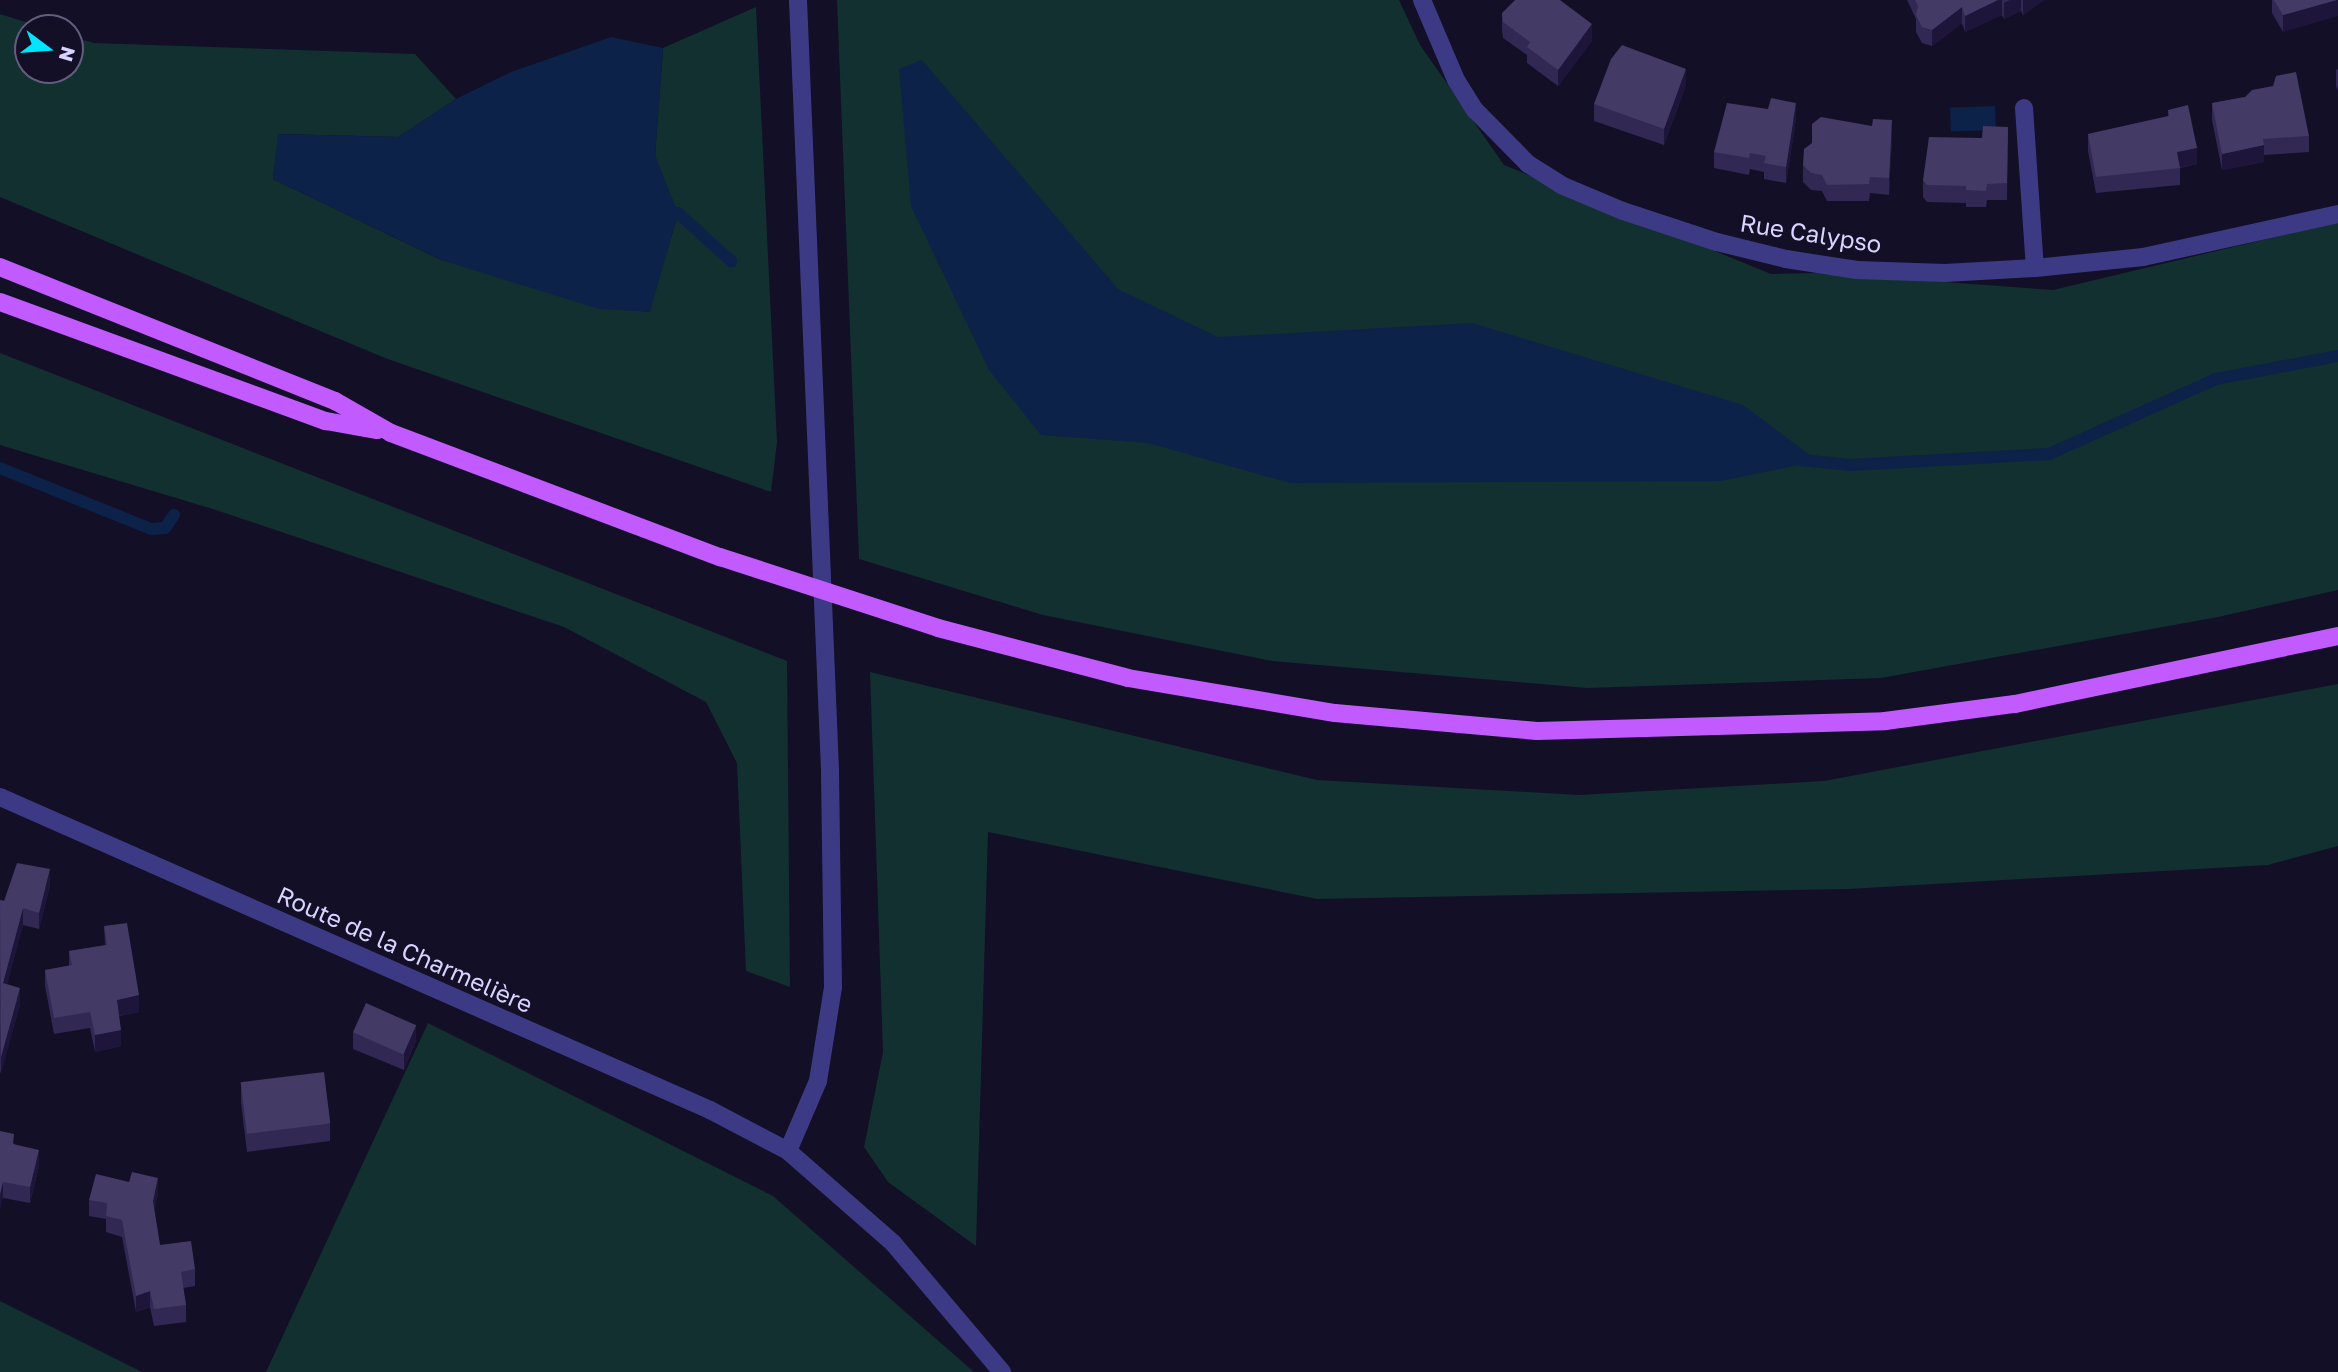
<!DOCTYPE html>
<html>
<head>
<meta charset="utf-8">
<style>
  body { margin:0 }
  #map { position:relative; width:2338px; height:1372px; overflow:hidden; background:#130f26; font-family:"Golos Text",sans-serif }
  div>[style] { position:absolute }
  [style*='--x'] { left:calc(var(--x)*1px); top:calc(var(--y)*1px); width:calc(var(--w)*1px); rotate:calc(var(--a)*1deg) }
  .green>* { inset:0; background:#12302f }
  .water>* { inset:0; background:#0c2248; transform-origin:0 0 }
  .stream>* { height:12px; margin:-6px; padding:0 6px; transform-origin:6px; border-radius:6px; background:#0c2248 }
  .minor>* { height:18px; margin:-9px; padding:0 9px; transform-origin:9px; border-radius:9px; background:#3d3a85 }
  .major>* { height:18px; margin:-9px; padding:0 9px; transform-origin:9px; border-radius:9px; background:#c25bff }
  .wall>* { inset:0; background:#312854 }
  .shaded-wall>* { inset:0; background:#1d163a }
  .building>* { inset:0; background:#433a66; transform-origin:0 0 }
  span { translate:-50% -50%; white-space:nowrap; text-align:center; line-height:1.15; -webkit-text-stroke:7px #130f26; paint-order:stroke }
  .street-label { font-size:24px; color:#d9d4ff }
  .north { position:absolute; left:14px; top:14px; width:70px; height:70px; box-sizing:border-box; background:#130f26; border:2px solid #625e7d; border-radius:50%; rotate:106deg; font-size:19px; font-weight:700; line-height:28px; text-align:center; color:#d9d4ff }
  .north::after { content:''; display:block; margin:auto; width:24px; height:32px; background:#00e5ff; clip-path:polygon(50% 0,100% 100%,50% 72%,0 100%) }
</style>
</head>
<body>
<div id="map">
  <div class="green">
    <i style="clip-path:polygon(837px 0,1399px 0,1420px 45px,1504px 165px,1771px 274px,1821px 273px,2053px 290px,2338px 222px,2338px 590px,2218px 617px,1881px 678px,1587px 688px,1272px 661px,1043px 615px,859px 559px)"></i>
    <i style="clip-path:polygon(756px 7px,777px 442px,771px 492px,385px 358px,0 197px,0 14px,45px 28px,28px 28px,28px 70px,70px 70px,70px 36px,94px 43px,415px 54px,456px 99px,398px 137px,279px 134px,273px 179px,441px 260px,649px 312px,678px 214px,655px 156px,663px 48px)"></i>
    <i style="clip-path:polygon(0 353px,787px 661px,790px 987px,746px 971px,737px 763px,706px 702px,564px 627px,216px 510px,0 445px)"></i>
    <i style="clip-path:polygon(870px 672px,1317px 780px,1579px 795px,1824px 781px,2338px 684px,2338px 846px,2268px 865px,1848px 889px,1317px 899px,988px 832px,976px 1246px,888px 1182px,864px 1147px,883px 1052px)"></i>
    <i style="clip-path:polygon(428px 1023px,773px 1196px,974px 1372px,266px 1372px)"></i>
    <i style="clip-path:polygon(0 1301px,142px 1372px,0 1372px)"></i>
  </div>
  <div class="water">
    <i style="clip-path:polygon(611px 37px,663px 48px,655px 156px,678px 213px,650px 312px,599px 309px,441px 260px,273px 179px,278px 134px,398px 137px,456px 99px,511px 72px)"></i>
    <i style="clip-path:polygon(922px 60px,1118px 289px,1218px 337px,1472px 323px,1743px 405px,1818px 461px,1721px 481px,1290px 483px,1148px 443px,1041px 435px,989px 370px,911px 206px,899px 69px)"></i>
    <i style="left:1995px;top:106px;width:24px;height:45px;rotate:88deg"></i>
  </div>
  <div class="stream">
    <i style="--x:663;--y:211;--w:15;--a:8"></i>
    <i style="--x:678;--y:213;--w:72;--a:42.2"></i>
    <i style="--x:1801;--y:460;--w:50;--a:5.7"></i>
    <i style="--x:1851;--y:465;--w:198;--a:-3.2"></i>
    <i style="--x:2049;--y:454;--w:183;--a:-24.2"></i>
    <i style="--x:2216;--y:379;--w:124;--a:-10.7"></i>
    <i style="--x:0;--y:468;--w:163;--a:22"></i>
    <i style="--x:151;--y:529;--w:14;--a:-4"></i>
    <i style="--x:165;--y:528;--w:16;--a:-55"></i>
  </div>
  <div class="minor">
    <i style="--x:1422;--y:0;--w:87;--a:67"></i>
    <i style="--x:1456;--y:80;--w:36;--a:58"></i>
    <i style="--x:1475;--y:110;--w:76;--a:45.5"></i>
    <i style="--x:1528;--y:164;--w:39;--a:32"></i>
    <i style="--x:1561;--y:185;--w:67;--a:22.8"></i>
    <i style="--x:1623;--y:211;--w:99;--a:18.3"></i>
    <i style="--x:1717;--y:242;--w:71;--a:13.8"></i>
    <i style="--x:1786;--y:259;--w:72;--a:8.8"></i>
    <i style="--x:1857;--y:270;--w:88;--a:2"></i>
    <i style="--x:1945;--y:273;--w:90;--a:-3.2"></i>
    <i style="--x:2035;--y:268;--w:109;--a:-5.8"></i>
    <i style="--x:2143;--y:257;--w:200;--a:-12.4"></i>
    <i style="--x:2024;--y:108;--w:160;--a:86.1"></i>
    <i style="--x:0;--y:797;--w:776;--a:23.79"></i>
    <i style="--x:710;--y:1110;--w:88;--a:27.7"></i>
    <i style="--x:788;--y:1151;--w:140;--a:41.2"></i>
    <i style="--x:893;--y:1243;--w:169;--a:49.8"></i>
    <i style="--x:788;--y:1151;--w:76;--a:-66.8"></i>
    <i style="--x:818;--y:1081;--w:95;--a:-80.9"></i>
    <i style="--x:833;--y:987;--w:217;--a:-90.8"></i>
    <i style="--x:830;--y:770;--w:771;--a:-92.38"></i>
  </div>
  <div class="major">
    <i style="--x:0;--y:267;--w:361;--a:21.8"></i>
    <i style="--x:335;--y:401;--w:64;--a:29.7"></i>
    <i style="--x:391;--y:433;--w:352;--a:20.7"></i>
    <i style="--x:720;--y:557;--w:229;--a:18"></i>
    <i style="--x:938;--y:628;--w:196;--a:14.7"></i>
    <i style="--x:1128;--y:678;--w:210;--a:9.6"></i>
    <i style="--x:1335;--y:713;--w:203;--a:5.1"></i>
    <i style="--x:1537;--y:731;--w:348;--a:-1.6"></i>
    <i style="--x:1885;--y:721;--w:131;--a:-7.5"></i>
    <i style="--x:2015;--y:704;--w:330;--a:-11.9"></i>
    <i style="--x:0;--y:302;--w:347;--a:20.1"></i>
    <i style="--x:326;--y:421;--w:52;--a:10"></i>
  </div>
  <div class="wall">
    <i style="clip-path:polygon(1907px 0,2044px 0,2023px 15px,2021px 11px,2004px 19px,2002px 15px,1965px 32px,1962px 23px,1932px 46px,1922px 43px,1916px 32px,1916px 19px)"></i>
    <i style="clip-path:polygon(2272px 0,2338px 0,2283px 32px,2272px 13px)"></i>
    <i style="clip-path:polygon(1502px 13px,1592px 41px,1558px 86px,1527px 63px,1527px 55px,1503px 38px,1502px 30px)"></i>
    <i style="clip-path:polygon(2338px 69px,2338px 91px,2336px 86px,2336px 70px)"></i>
    <i style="clip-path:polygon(1686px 85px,1664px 145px,1594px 121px,1594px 104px)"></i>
    <i style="clip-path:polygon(2245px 97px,2309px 136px,2309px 152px,2264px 155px,2264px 162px,2222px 170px,2212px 120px,2212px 103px)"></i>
    <i style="clip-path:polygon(2168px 110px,2197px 164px,2180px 168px,2180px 185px,2096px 193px,2088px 151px,2088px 134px,2168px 116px)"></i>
    <i style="clip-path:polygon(1796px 119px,1786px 183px,1764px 179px,1764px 172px,1750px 169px,1749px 175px,1714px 168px,1714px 152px)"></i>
    <i style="clip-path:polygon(2008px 127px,2007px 200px,1987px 200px,1986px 207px,1966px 207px,1966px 203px,1927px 202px,1923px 197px,1923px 180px,1982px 138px)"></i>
    <i style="clip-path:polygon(1892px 136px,1889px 195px,1870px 193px,1869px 201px,1827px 201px,1822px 191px,1811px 190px,1803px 182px,1803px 165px)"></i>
    <i style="clip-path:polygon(50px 886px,39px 929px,23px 925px,7px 984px,20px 1005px,0 1074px,0 900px,4px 901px)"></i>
    <i style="clip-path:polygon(104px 926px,139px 1012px,119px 1016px,121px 1046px,95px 1052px,90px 1028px,54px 1034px,45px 986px,45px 970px,69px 966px,69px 951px,105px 945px)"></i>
    <i style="clip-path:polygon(353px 1032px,416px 1041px,404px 1070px,353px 1049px)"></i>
    <i style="clip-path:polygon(241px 1087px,330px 1124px,330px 1141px,247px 1152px,241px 1103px)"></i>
    <i style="clip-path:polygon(0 1131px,39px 1166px,30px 1203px,3px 1198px)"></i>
    <i style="clip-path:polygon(158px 1194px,154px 1210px,160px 1245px,195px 1269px,195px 1286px,183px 1288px,186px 1305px,186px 1322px,154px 1326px,150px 1307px,136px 1312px,122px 1237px,106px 1232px,106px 1219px,89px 1216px,89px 1200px)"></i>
  </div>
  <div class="shaded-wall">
    <i style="clip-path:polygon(1998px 0,2002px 0,2002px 15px,1965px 32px,1965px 16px)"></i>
    <i style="clip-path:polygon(2010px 0,2021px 0,2021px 11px,2004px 19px,2004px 3px)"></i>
    <i style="clip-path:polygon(2023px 0,2044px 0,2023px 15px)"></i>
    <i style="clip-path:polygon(2338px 0,2338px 16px,2283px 32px,2283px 15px)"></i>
    <i style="clip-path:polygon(1962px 7px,1962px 23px,1932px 46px,1932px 30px)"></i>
    <i style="clip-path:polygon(1592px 24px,1592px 41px,1558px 86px,1558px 70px)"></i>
    <i style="clip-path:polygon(1686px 69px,1686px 85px,1664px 145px,1664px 129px)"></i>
    <i style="clip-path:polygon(1796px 103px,1796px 119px,1786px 183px,1786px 167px)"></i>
    <i style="clip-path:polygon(1892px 120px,1892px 136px,1889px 195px,1889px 178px)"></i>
    <i style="clip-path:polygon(2264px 145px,2264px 162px,2222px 170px,2222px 154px)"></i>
    <i style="clip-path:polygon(2197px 148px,2197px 164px,2177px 168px,2177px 152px)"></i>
    <i style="clip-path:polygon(50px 869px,50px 886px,39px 929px,39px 913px)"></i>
    <i style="clip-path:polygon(23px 908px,23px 925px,3px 999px,3px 983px)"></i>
    <i style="clip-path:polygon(20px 988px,20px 1005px,1px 1074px,1px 1057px)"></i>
    <i style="clip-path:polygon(139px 995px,139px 1012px,117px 1016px,117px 1000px)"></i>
    <i style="clip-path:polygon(416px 1025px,416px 1041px,404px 1070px,404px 1053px)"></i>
    <i style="clip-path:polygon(121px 1030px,121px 1046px,95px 1052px,95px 1035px)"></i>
    <i style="clip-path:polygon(39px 1150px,39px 1166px,30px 1203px,30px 1187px)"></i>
    <i style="clip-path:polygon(158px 1178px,158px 1194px,153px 1217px,153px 1201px)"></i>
    <i style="clip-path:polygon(3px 1182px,3px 1198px,0 1211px,0 1195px)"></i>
    <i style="clip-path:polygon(150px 1291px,150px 1307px,136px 1312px,136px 1296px)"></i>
  </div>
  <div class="building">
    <i style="clip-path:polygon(1515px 0,1560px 0,1592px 24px,1558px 70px,1527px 47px,1530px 42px,1503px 22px,1502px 13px)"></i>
    <i style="clip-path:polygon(1915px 0,1998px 0,1965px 16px,1962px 7px,1932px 30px,1922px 27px,1916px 15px,1918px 6px)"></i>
    <i style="clip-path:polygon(2274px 0,2336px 0,2283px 15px)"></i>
    <i style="clip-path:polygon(1622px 45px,1686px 69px,1664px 129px,1594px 104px,1611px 59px)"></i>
    <i style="clip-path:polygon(2296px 72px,2309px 136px,2263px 139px,2264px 145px,2222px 154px,2212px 103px,2245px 97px,2252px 90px,2273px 86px,2276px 76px)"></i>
    <i style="clip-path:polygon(1771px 98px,1796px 103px,1786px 167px,1764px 163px,1766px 156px,1750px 153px,1749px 158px,1714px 152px,1727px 103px,1768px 109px)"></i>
    <i style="clip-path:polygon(2188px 105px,2197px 148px,2177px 152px,2180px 168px,2096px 177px,2088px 134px,2169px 116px,2168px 110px)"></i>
    <i style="clip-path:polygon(1821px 117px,1872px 126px,1873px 119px,1892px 120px,1889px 178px,1870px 177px,1869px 184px,1827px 185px,1822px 175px,1811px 173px,1803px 165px,1804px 149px,1812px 143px,1812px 124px)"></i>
    <i style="clip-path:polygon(1983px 126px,2008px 127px,2007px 183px,1987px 184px,1986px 191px,1966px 190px,1966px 186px,1927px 185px,1923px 180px,1929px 137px,1982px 138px)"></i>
    <i style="clip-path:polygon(17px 863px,50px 869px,39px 913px,23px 908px,3px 983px,20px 988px,1px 1057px,0 900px,4px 901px)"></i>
    <i style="clip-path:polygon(127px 923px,139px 995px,117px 1000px,121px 1030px,95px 1035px,90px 1012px,54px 1018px,45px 970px,72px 965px,69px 951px,107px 945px,104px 926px)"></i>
    <i style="left:366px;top:1003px;width:55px;height:32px;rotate:24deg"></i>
    <i style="left:324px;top:1072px;width:52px;height:84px;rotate:83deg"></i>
    <i style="clip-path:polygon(0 1131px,14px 1134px,13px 1144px,39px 1150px,30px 1187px,3px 1182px,0 1195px)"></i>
    <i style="clip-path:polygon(132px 1172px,158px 1178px,153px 1201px,160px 1245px,191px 1241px,195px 1269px,181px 1272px,186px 1305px,154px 1309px,150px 1291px,136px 1296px,122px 1220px,106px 1216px,107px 1203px,89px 1200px,96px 1174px,129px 1182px)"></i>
  </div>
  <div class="street-label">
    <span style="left:1811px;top:233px;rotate:9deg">Rue Calypso</span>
    <span style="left:405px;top:949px;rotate:24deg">Route de la Charmelière</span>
  </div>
  <div class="north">N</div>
</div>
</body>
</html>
